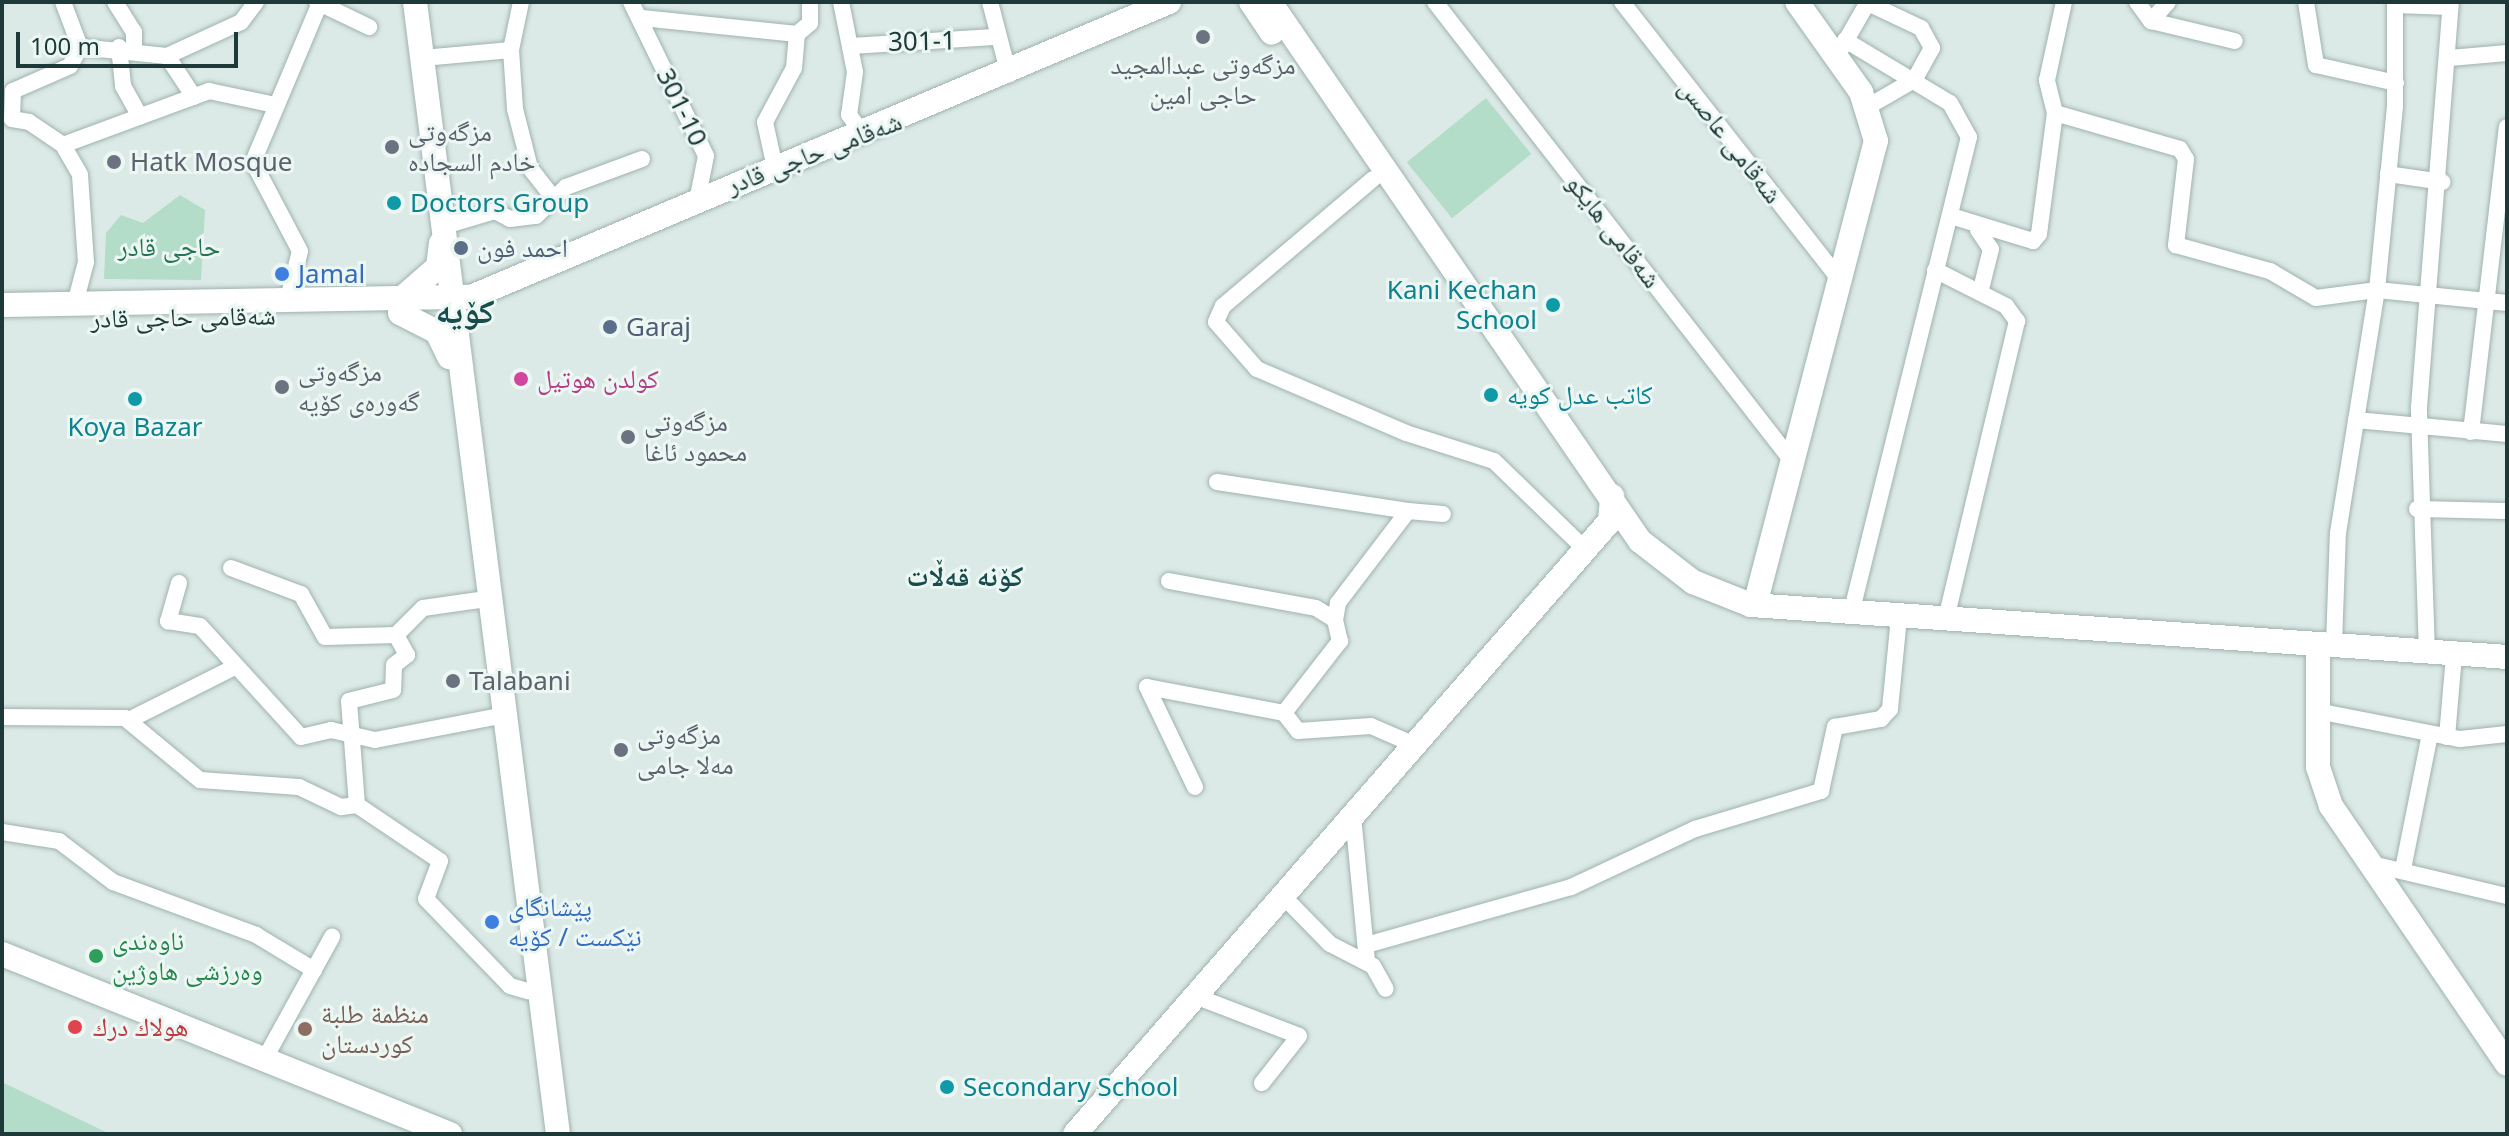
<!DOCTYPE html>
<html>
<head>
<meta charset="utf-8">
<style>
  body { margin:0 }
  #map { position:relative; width:2509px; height:1136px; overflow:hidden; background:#dceae7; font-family:"Noto Sans","Noto Naskh Arabic",sans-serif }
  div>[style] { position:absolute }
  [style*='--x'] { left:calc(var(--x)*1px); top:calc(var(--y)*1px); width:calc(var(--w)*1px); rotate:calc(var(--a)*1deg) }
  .green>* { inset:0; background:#b3ddc8; transform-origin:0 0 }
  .roads { filter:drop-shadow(0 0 2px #9fb2af) drop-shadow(0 0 2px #9fb2af) }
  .street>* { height:16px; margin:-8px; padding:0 8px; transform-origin:8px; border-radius:8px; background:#fff }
  .secondary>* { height:24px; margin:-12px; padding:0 12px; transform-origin:12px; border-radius:12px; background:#fff }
  .dots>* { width:22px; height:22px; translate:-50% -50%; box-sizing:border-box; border:4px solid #ecf7f4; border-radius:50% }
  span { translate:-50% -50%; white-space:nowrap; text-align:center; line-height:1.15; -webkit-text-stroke:6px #ecf7f4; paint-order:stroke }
  .street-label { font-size:26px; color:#1d3a39 }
  .worship-label { font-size:26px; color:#5b616d }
  .left { translate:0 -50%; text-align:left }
  .culture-label { font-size:26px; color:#0d838f }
  .right { translate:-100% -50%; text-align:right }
  .park-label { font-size:26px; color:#257355 }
  .service-label { font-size:26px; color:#4e5e75 }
  .shop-label { font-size:26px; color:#366cbe }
  .hotel-label { font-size:26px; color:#b23c85 }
  .leisure-label { font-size:26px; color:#27864d }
  .education-label { font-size:26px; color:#785e54 }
  .health-label { font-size:26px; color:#be3a42 }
  .neighbourhood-label { font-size:28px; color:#184d4c; font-weight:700 }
  .district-label { font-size:34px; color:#184d4c; font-weight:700 }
  .frame { position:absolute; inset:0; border:4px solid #1d3a39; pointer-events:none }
  .scale { position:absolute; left:16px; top:32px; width:222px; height:36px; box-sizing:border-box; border:4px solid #1d3a39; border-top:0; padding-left:10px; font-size:24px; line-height:28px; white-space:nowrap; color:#1d3a39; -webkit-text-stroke:6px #ecf7f4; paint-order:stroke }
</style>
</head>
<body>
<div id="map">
  <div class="green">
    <i style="left:1486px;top:98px;width:72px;height:102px;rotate:51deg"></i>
    <i style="clip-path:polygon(180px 195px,205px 210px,201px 280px,104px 279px,106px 233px,121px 215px,143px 223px)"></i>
    <i style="clip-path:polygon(2px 1083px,6px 1084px,110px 1134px,2px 1134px)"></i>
  </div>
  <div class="roads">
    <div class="street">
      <i style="--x:63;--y:2;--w:48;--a:69.3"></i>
      <i style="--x:115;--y:2;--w:36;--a:58"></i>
      <i style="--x:134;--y:32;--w:17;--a:90"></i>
      <i style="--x:317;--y:2;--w:58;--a:25.7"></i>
      <i style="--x:521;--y:2;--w:49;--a:101.8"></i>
      <i style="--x:511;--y:50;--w:59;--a:86.1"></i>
      <i style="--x:515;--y:109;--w:61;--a:75.7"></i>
      <i style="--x:530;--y:168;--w:37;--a:52"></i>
      <i style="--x:631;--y:2;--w:171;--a:64"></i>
      <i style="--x:706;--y:156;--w:41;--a:101.3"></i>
      <i style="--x:841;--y:2;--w:71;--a:78.7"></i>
      <i style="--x:855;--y:72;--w:43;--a:97.9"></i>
      <i style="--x:849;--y:115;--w:26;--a:53"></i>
      <i style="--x:990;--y:2;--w:75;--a:75.4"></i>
      <i style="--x:1435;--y:2;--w:581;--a:52.13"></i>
      <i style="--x:1622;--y:2;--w:352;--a:51.9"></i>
      <i style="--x:2137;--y:2;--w:24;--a:54"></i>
      <i style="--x:2151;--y:21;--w:86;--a:13.4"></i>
      <i style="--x:2306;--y:2;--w:64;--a:81"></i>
      <i style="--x:2316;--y:65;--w:82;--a:12.7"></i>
      <i style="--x:1868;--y:3;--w:59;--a:25.3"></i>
      <i style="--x:1921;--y:28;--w:23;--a:61"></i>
      <i style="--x:1932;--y:48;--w:37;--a:119"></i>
      <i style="--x:1914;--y:80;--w:52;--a:150"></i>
      <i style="--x:2395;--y:5;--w:55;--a:2.1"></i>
      <i style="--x:642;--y:18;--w:156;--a:5.9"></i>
      <i style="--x:797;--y:34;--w:17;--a:-40"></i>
      <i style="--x:810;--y:23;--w:21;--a:-90"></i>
      <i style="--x:2151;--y:21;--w:25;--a:-48"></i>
      <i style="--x:1845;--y:40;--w:122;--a:31"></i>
      <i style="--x:1950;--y:103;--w:39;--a:61"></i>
      <i style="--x:1969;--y:137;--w:488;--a:103.9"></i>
      <i style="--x:851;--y:46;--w:143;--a:-3.6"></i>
      <i style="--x:119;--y:47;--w:39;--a:84"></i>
      <i style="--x:123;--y:86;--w:35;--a:61"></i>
      <i style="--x:1841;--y:49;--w:54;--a:-60.1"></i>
      <i style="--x:167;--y:56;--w:49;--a:56.6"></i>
      <i style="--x:423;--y:58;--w:88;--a:-5.2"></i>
      <i style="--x:2450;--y:58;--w:57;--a:-5"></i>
      <i style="--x:2055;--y:113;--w:130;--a:16.1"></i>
      <i style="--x:2180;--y:149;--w:12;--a:59"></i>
      <i style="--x:2186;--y:159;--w:87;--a:96.6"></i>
      <i style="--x:2176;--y:245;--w:98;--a:15.5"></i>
      <i style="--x:2270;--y:271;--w:53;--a:30.4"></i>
      <i style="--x:2316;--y:298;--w:62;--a:-7.5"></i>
      <i style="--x:2377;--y:290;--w:131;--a:5.7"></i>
      <i style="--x:12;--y:119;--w:28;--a:-88"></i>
      <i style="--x:13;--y:91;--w:62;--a:-23.7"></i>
      <i style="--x:70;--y:66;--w:21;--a:-62"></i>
      <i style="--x:80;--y:47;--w:87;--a:5.9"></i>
      <i style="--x:167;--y:56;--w:81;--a:-24.7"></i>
      <i style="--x:241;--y:22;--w:25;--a:-53"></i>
      <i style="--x:12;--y:119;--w:17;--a:10"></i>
      <i style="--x:29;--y:122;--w:41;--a:34.1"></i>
      <i style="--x:63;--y:145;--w:34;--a:60"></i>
      <i style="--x:80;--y:175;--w:87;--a:86.1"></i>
      <i style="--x:86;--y:262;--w:43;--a:104.7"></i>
      <i style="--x:63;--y:145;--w:156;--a:-20.3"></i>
      <i style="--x:209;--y:91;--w:67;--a:12"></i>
      <i style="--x:775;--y:168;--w:47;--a:-102.3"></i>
      <i style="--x:765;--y:122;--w:61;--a:-61.8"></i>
      <i style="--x:794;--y:68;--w:34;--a:-85"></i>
      <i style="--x:2388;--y:174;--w:55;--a:8.4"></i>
      <i style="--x:1373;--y:179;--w:197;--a:139.7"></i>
      <i style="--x:1223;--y:306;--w:17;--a:114"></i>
      <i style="--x:1216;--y:322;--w:62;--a:48.9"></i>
      <i style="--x:1257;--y:369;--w:162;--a:23.2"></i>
      <i style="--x:1406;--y:433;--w:92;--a:17.7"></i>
      <i style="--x:1494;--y:461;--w:128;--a:44.1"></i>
      <i style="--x:1951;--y:216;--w:86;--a:17"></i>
      <i style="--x:2033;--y:241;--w:9;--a:-49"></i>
      <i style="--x:2039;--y:234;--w:122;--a:-82.5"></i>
      <i style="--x:2055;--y:113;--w:34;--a:-104"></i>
      <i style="--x:2047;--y:80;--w:80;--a:-77.7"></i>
      <i style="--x:441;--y:227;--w:56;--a:-16.5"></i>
      <i style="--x:495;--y:211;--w:17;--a:28"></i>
      <i style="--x:510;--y:219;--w:26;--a:-7"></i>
      <i style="--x:536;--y:216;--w:42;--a:-44"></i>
      <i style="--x:566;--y:187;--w:81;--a:-20.2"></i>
      <i style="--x:1978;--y:230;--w:23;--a:56"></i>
      <i style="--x:1991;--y:249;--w:45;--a:104"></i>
      <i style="--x:1935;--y:270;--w:80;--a:26.9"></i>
      <i style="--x:2006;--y:306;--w:19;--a:54"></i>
      <i style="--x:2017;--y:321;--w:307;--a:103.4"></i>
      <i style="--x:288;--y:299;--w:49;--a:-76"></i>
      <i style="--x:300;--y:251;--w:101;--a:-117.8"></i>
      <i style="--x:253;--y:162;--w:170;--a:-67.2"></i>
      <i style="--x:2356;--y:420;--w:152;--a:5.3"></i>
      <i style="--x:2471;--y:432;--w:307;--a:-83.3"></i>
      <i style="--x:1217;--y:482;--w:193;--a:8.6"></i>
      <i style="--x:1408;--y:511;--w:116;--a:127.3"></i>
      <i style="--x:1338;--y:603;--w:17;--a:100"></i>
      <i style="--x:2417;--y:509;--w:90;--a:1.3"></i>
      <i style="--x:1408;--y:511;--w:35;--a:5"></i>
      <i style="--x:231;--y:568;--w:75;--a:20.4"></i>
      <i style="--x:301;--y:594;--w:49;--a:60.8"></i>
      <i style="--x:325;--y:637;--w:71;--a:-1.6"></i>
      <i style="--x:396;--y:635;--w:38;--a:-45"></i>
      <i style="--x:423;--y:608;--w:57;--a:-8.1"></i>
      <i style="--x:1169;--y:581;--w:149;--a:10.4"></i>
      <i style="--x:1316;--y:608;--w:22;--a:32"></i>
      <i style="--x:1335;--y:620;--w:22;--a:77"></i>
      <i style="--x:1340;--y:641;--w:91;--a:127.9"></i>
      <i style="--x:179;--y:583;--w:40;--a:106"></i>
      <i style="--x:168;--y:621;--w:32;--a:9"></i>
      <i style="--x:200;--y:626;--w:150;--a:47.7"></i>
      <i style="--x:301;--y:737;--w:31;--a:-13"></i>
      <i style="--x:331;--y:730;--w:45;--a:12.8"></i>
      <i style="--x:375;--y:740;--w:121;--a:-10.9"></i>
      <i style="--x:396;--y:635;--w:23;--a:61"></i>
      <i style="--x:407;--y:655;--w:16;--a:142"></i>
      <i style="--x:394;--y:665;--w:25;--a:92"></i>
      <i style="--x:393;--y:690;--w:45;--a:166"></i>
      <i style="--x:349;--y:701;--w:104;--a:85.6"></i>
      <i style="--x:357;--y:805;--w:100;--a:34"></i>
      <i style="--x:440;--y:861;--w:40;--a:110.2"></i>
      <i style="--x:426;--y:899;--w:121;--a:46"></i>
      <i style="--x:510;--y:986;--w:19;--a:16"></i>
      <i style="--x:2334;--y:645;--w:112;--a:-88"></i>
      <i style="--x:2338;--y:533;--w:246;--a:-80.9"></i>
      <i style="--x:2377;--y:290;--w:185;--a:-84.4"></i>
      <i style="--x:2395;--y:106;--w:104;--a:-90"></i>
      <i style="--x:2427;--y:654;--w:247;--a:-91.9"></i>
      <i style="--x:2419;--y:407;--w:406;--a:-85.5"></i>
      <i style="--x:2317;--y:711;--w:146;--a:11.1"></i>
      <i style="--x:2460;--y:739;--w:47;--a:-6.1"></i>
      <i style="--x:2;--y:717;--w:123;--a:0.5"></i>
      <i style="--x:125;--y:718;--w:97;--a:39.6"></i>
      <i style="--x:200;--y:780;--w:99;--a:4"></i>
      <i style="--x:299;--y:787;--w:47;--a:25.5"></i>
      <i style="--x:341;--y:807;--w:16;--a:-7"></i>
      <i style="--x:129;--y:720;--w:119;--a:-26.6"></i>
      <i style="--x:2447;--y:737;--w:82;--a:-85.1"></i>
      <i style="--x:1195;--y:787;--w:111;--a:-115.6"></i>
      <i style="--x:1147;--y:687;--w:139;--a:10.7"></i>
      <i style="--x:1284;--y:713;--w:23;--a:52"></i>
      <i style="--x:1298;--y:731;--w:73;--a:-3.9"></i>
      <i style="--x:1371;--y:726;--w:48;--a:23.4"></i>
      <i style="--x:1353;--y:816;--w:147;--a:84.5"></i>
      <i style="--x:2;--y:832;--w:58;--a:9"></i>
      <i style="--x:59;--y:841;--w:68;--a:37.2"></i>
      <i style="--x:113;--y:882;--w:153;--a:20.3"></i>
      <i style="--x:256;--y:935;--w:68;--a:31.1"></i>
      <i style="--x:2367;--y:863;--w:144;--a:13.3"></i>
      <i style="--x:2403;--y:869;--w:138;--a:-78.7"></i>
      <i style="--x:1283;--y:896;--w:67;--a:45.6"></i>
      <i style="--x:1330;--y:944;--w:48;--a:27.1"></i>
      <i style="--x:1373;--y:966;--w:26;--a:61"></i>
      <i style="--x:1366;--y:945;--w:213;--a:-15.8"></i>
      <i style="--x:1571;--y:887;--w:137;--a:-25.1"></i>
      <i style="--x:1695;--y:829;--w:132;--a:-16.8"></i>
      <i style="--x:1821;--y:791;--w:66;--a:-77.7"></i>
      <i style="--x:1835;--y:727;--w:47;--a:-9.9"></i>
      <i style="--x:1881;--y:719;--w:13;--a:-48"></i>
      <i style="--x:1890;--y:709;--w:92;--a:-84.4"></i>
      <i style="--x:1195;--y:996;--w:111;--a:21"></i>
      <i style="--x:1299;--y:1036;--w:60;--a:128.2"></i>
      <i style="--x:264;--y:1060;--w:141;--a:-61.1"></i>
    </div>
    <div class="secondary">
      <i style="--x:415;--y:2;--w:1141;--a:82.8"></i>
      <i style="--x:1251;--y:2;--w:37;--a:56"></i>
      <i style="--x:1270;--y:2;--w:654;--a:55.53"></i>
      <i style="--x:1640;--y:541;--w:67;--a:37.7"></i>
      <i style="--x:1693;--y:582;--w:62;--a:21.6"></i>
      <i style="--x:1751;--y:605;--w:758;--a:3.93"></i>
      <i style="--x:401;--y:299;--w:49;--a:-40.9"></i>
      <i style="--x:438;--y:267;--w:24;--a:-83"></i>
      <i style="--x:2;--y:305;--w:469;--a:-1"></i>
      <i style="--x:471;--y:297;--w:758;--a:-22.91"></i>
      <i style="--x:400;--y:313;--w:42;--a:27.2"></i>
      <i style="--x:437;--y:332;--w:28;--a:64"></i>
      <i style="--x:1755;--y:605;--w:480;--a:-75.4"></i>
      <i style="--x:1876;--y:141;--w:51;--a:-107"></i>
      <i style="--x:1861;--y:92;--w:110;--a:-125.4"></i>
      <i style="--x:2318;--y:645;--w:122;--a:90"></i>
      <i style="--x:2318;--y:767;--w:41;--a:71.6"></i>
      <i style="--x:2331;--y:806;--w:312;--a:55.7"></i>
      <i style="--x:2;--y:954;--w:483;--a:21.9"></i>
      <i style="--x:1075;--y:1134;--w:814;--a:-48.89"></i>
      <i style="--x:1610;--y:521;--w:25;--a:-85"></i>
    </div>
  </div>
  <div class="dots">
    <i style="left:1203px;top:37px;background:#6b7280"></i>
    <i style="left:392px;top:147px;background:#6b7280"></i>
    <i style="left:114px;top:162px;background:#6b7280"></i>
    <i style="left:394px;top:203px;background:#0f9aa8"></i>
    <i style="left:461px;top:248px;background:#5c6f8a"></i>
    <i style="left:282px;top:274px;background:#3f7fe0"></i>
    <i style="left:1553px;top:305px;background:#0f9aa8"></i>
    <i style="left:610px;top:327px;background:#5c6f8a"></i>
    <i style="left:521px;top:379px;background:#d1479c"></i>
    <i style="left:282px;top:387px;background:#6b7280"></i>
    <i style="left:1491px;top:395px;background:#0f9aa8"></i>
    <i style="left:135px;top:399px;background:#0f9aa8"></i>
    <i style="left:628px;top:437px;background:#6b7280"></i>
    <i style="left:453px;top:681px;background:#6b7280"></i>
    <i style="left:621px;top:750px;background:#6b7280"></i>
    <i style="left:492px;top:922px;background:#3f7fe0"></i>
    <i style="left:96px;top:956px;background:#2e9e5b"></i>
    <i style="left:75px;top:1027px;background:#e0444e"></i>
    <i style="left:305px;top:1029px;background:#8d6e63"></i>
    <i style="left:947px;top:1087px;background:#0f9aa8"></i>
  </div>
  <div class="street-label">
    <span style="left:922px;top:41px;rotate:-1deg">301-1</span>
    <span style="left:682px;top:107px;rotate:64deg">301-10</span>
    <span style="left:1731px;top:141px;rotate:52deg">شه‌قامی عاصس</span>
    <span style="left:814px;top:153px;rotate:-21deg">شەقامی حاجی قادر</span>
    <span style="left:1614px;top:231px;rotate:52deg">شه‌قامی هایكو</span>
    <span style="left:183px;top:317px;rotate:-1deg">شەقامی حاجی قادر</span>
  </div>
  <div class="worship-label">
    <span style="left:1203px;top:80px">مزگه‌وتی عبدالمجید<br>حاجی امین</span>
    <span class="left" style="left:408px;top:147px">مزگه‌وتی<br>خادم السجاده</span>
    <span class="left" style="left:130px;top:162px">Hatk Mosque</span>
    <span class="left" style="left:298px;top:387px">مزگه‌وتی<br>گه‌وره‌ی كۆیه</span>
    <span class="left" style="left:644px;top:437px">مزگه‌وتی<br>محمود ئاغا</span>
    <span class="left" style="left:469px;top:681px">Talabani</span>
    <span class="left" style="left:637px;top:750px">مزگه‌وتی<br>مه‌لا جامی</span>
  </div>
  <div class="culture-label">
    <span class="left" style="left:410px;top:203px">Doctors Group</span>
    <span class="right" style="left:1537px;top:305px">Kani Kechan<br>School</span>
    <span class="left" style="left:1507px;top:395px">كاتب عدل كويه</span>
    <span style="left:135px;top:427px">Koya Bazar</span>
    <span class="left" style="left:963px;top:1087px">Secondary School</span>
  </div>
  <div class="park-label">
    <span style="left:169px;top:247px">حاجی قادر</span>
  </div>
  <div class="service-label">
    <span class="left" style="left:477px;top:248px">احمد فون</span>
    <span class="left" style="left:626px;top:327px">Garaj</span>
  </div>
  <div class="shop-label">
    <span class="left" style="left:298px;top:274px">Jamal</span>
    <span class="left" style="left:508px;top:922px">پێشانگای<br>نێکست / کۆیە</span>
  </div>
  <div class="hotel-label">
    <span class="left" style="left:537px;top:379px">كولدن هوتيل</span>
  </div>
  <div class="leisure-label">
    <span class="left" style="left:112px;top:956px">ناوەندی<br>وەرزشی هاوژین</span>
  </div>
  <div class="education-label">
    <span class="left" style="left:321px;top:1029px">منظمة طلبة<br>كوردستان</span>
  </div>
  <div class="health-label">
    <span class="left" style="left:93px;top:1027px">هولاك درك</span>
  </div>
  <div class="neighbourhood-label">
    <span style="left:965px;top:575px">کۆنە قەڵات</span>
  </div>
  <div class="district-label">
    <span style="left:465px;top:311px">کۆیە</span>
  </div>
  <div class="frame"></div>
  <div class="scale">100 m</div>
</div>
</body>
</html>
